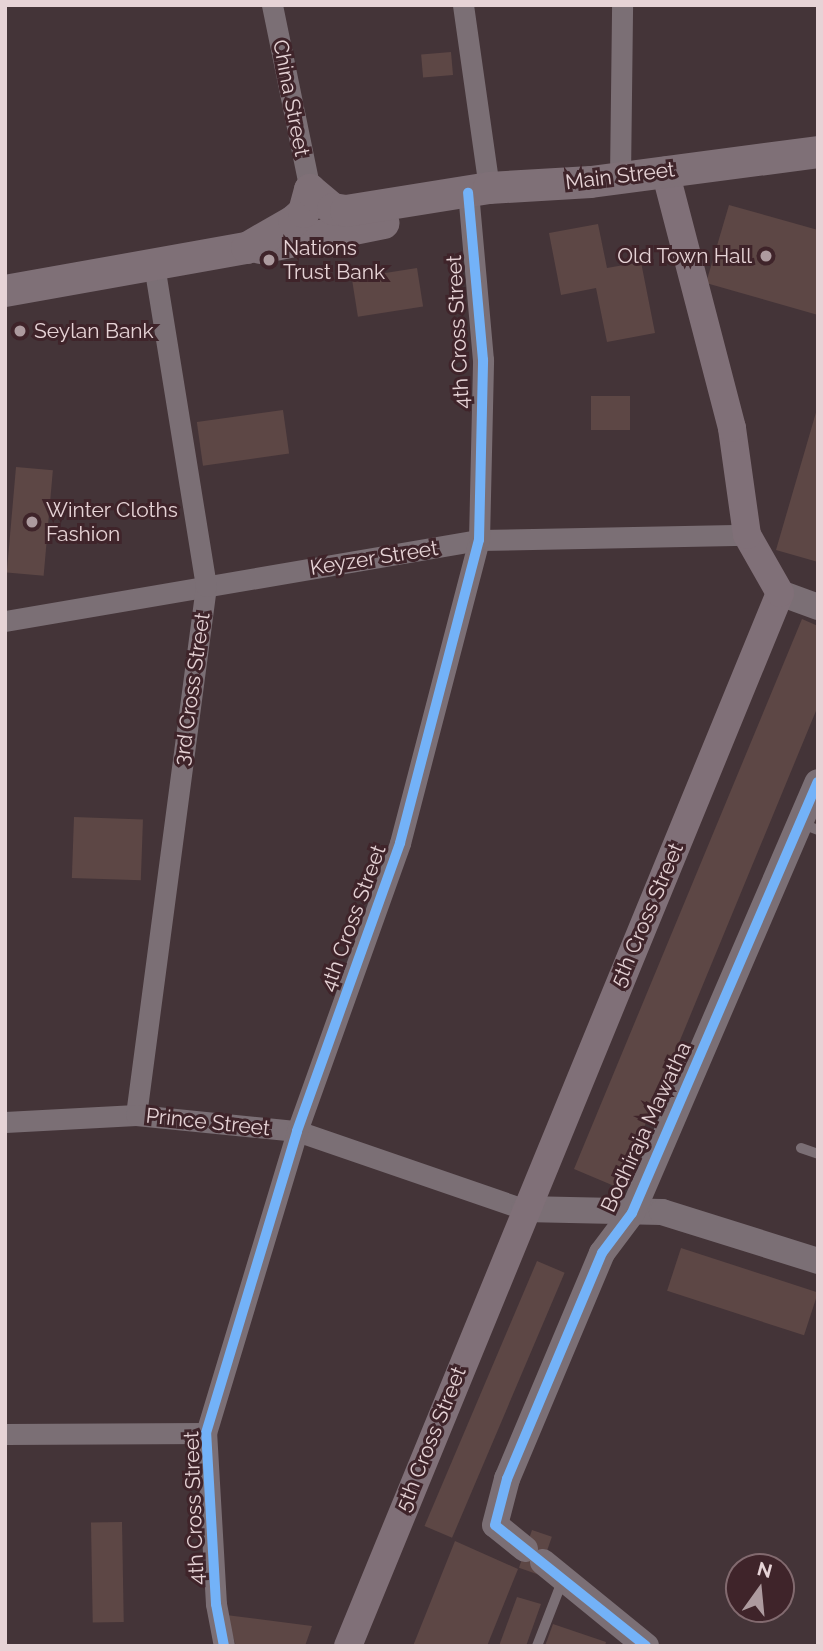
<!DOCTYPE html>
<html>
<head>
<meta charset="utf-8">
<style>
  body { margin:0 }
  #map { position:relative; width:823px; height:1651px; overflow:hidden; background:#443438; font-family:Raleway,sans-serif }
  div>[style] { position:absolute }
  [style*='--x'] { left:calc(var(--x)*1px); top:calc(var(--y)*1px); width:calc(var(--w)*1px); rotate:calc(var(--a)*1deg) }
  .building>* { inset:0; background:#5d4745; transform-origin:0 0 }
  .service>* { height:10px; margin:-5px; padding:0 5px; transform-origin:5px; border-radius:5px; background:#7b6f75 }
  .minor>* { height:21px; margin:-10.5px; padding:0 10.5px; transform-origin:10.5px; border-radius:10.5px; background:#7b6f75 }
  .tertiary>* { height:26px; margin:-13px; padding:0 13px; transform-origin:13px; border-radius:13px; background:#7b6f75 }
  .secondary>* { height:28px; margin:-14px; padding:0 14px; transform-origin:14px; border-radius:14px; background:#807078 }
  .primary>* { height:32px; margin:-16px; padding:0 16px; transform-origin:16px; border-radius:16px; background:#7f7077 }
  .cycleway>* { height:10px; margin:-5px; padding:0 5px; transform-origin:5px; border-radius:5px; background:#73b2f8 }
  .dots>* { width:19px; height:19px; translate:-50% -50%; box-sizing:border-box; border:4px solid #3f242a; border-radius:50% }
  span { translate:-50% -50%; white-space:nowrap; text-align:center; line-height:1.15; -webkit-text-stroke:6px #3f242a; paint-order:stroke }
  .street-label { font-size:21px; color:#e6d3d6 }
  .poi-label { font-size:21px; color:#e6d3d6 }
  .left { translate:0 -50%; text-align:left }
  .right { translate:-100% -50%; text-align:right }
  .frame { position:absolute; inset:0; border:7px solid #e6d3d6; pointer-events:none }
  .north { position:absolute; left:725px; top:1553px; width:70px; height:70px; box-sizing:border-box; background:#3f242a; border:2px solid #826a6f; border-radius:50%; rotate:15deg; font-size:19px; font-weight:700; line-height:28px; text-align:center; color:#e6d3d6 }
  .north::after { content:''; display:block; margin:auto; width:24px; height:32px; background:#ad9b9f; clip-path:polygon(50% 0,100% 100%,50% 72%,0 100%) }
</style>
</head>
<body>
<div id="map">
  <div class="building">
    <i style="left:451px;top:52px;width:23px;height:30px;rotate:85deg"></i>
    <i style="clip-path:polygon(729px 205px,818px 230px,818px 315px,706px 283px)"></i>
    <i style="clip-path:polygon(598px 224px,607px 268px,641px 262px,655px 333px,607px 342px,596px 288px,561px 295px,549px 233px)"></i>
    <i style="left:417px;top:268px;width:39px;height:66px;rotate:81deg"></i>
    <i style="left:591px;top:396px;width:39px;height:34px"></i>
    <i style="clip-path:polygon(817px 409px,818px 409px,818px 562px,776px 550px)"></i>
    <i style="left:283px;top:410px;width:44px;height:87px;rotate:82deg"></i>
    <i style="left:16px;top:467px;width:37px;height:106px;rotate:5deg"></i>
    <i style="clip-path:polygon(802px 619px,818px 626px,818px 706px,619px 1188px,574px 1169px)"></i>
    <i style="left:74px;top:817px;width:69px;height:61px;rotate:2deg"></i>
    <i style="left:681px;top:1248px;width:144px;height:45px;rotate:18deg"></i>
    <i style="left:537px;top:1261px;width:30px;height:288px;rotate:23deg"></i>
    <i style="left:122px;top:1522px;width:100px;height:31px;rotate:89deg"></i>
    <i style="left:532px;top:1530px;width:21px;height:40px;rotate:19deg"></i>
    <i style="clip-path:polygon(455px 1541px,518px 1569px,487px 1646px,413px 1646px)"></i>
    <i style="clip-path:polygon(517px 1597px,541px 1604px,526px 1646px,499px 1646px)"></i>
    <i style="clip-path:polygon(226px 1615px,312px 1626px,305px 1646px,236px 1646px)"></i>
    <i style="clip-path:polygon(553px 1624px,606px 1642px,605px 1646px,545px 1646px)"></i>
  </div>
  <div class="service">
    <i style="--x:800;--y:823;--w:19;--a:21"></i>
    <i style="--x:801;--y:1148;--w:18;--a:19"></i>
    <i style="--x:537;--y:1646;--w:72;--a:-68.8"></i>
  </div>
  <div class="minor">
    <i style="--x:272;--y:5;--w:189;--a:78.4"></i>
    <i style="--x:463;--y:5;--w:185;--a:81.9"></i>
    <i style="--x:620;--y:177;--w:172;--a:-89.3"></i>
    <i style="--x:5;--y:621;--w:481;--a:-9.7"></i>
    <i style="--x:479;--y:540;--w:268;--a:-1.1"></i>
    <i style="--x:136;--y:1115;--w:534;--a:-82.46"></i>
    <i style="--x:206;--y:586;--w:324;--a:-99.2"></i>
    <i style="--x:5;--y:1122;--w:131;--a:-3.1"></i>
    <i style="--x:136;--y:1115;--w:162;--a:5.7"></i>
    <i style="--x:297;--y:1131;--w:240;--a:19"></i>
    <i style="--x:5;--y:1434;--w:201;--a:-0.3"></i>
    <i style="--x:224;--y:1646;--w:43;--a:-100.8"></i>
    <i style="--x:216;--y:1604;--w:171;--a:-93.3"></i>
    <i style="--x:206;--y:1433;--w:315;--a:-73.2"></i>
    <i style="--x:297;--y:1131;--w:306;--a:-70.3"></i>
    <i style="--x:400;--y:843;--w:313;--a:-75.4"></i>
    <i style="--x:479;--y:540;--w:180;--a:-88.7"></i>
    <i style="--x:483;--y:360;--w:168;--a:-95.1"></i>
  </div>
  <div class="tertiary">
    <i style="--x:780;--y:593;--w:40;--a:20.2"></i>
    <i style="--x:524;--y:1209;--w:138;--a:1.2"></i>
    <i style="--x:662;--y:1212;--w:164;--a:17.4"></i>
    <i style="--x:525;--y:1549;--w:38;--a:-141"></i>
    <i style="--x:495;--y:1525;--w:48;--a:-75.4"></i>
    <i style="--x:507;--y:1479;--w:245;--a:-67.2"></i>
    <i style="--x:602;--y:1253;--w:50;--a:-53.1"></i>
    <i style="--x:632;--y:1213;--w:469;--a:-66.7"></i>
    <i style="--x:543;--y:1562;--w:133;--a:39.2"></i>
  </div>
  <div class="secondary">
    <i style="--x:348;--y:1646;--w:1138;--a:-67.69"></i>
    <i style="--x:780;--y:593;--w:67;--a:-119.6"></i>
    <i style="--x:747;--y:535;--w:108;--a:-98"></i>
    <i style="--x:732;--y:428;--w:266;--a:-104.6"></i>
  </div>
  <div class="primary">
    <i style="--x:260;--y:248;--w:126;--a:-11.4"></i>
    <i style="--x:5;--y:291;--w:246;--a:-10.1"></i>
    <i style="--x:247;--y:248;--w:54;--a:-29.9"></i>
    <i style="--x:294;--y:221;--w:13;--a:-42"></i>
    <i style="--x:304;--y:212;--w:23;--a:-75"></i>
    <i style="--x:310;--y:190;--w:30;--a:40"></i>
    <i style="--x:333;--y:209;--w:13;--a:9"></i>
    <i style="--x:346;--y:211;--w:145;--a:-9.1"></i>
    <i style="--x:489;--y:188;--w:102;--a:-3.4"></i>
    <i style="--x:591;--y:182;--w:229;--a:-7.5"></i>
  </div>
  <div class="cycleway">
    <i style="--x:224;--y:1646;--w:43;--a:-100.8"></i>
    <i style="--x:216;--y:1604;--w:171;--a:-93.3"></i>
    <i style="--x:206;--y:1433;--w:315;--a:-73.2"></i>
    <i style="--x:297;--y:1131;--w:306;--a:-70.3"></i>
    <i style="--x:400;--y:843;--w:313;--a:-75.4"></i>
    <i style="--x:479;--y:540;--w:180;--a:-88.7"></i>
    <i style="--x:483;--y:360;--w:168;--a:-95.1"></i>
    <i style="--x:646;--y:1646;--w:193;--a:-141.3"></i>
    <i style="--x:495;--y:1525;--w:48;--a:-75.4"></i>
    <i style="--x:507;--y:1479;--w:245;--a:-67.2"></i>
    <i style="--x:602;--y:1253;--w:50;--a:-53.1"></i>
    <i style="--x:632;--y:1213;--w:469;--a:-66.7"></i>
  </div>
  <div class="dots">
    <i style="left:766px;top:256px;background:#ad9b9f"></i>
    <i style="left:269px;top:260px;background:#ad9b9f"></i>
    <i style="left:20px;top:331px;background:#ad9b9f"></i>
    <i style="left:32px;top:522px;background:#ad9b9f"></i>
  </div>
  <div class="street-label">
    <span style="left:291px;top:98px;rotate:79deg">China Street</span>
    <span style="left:620px;top:176px;rotate:-7deg">Main Street</span>
    <span style="left:458px;top:332px;rotate:-93deg">4th Cross Street</span>
    <span style="left:374px;top:558px;rotate:-9deg">Keyzer Street</span>
    <span style="left:192px;top:689px;rotate:-82deg">3rd Cross Street</span>
    <span style="left:647px;top:915px;rotate:-67deg">5th Cross Street</span>
    <span style="left:353px;top:918px;rotate:-70deg">4th Cross Street</span>
    <span style="left:208px;top:1122px;rotate:6deg">Prince Street</span>
    <span style="left:646px;top:1127px;rotate:-65deg">Bodhiraja Mawatha</span>
    <span style="left:431px;top:1439px;rotate:-68deg">5th Cross Street</span>
    <span style="left:194px;top:1508px;rotate:-92deg">4th Cross Street</span>
  </div>
  <div class="poi-label">
    <span class="left" style="left:283px;top:260px">Nations<br>Trust Bank</span>
    <span class="right" style="left:752px;top:256px">Old Town Hall</span>
    <span class="left" style="left:34px;top:331px">Seylan Bank</span>
    <span class="left" style="left:46px;top:522px">Winter Cloths<br>Fashion</span>
  </div>
  <div class="frame"></div>
  <div class="north">N</div>
</div>
</body>
</html>
